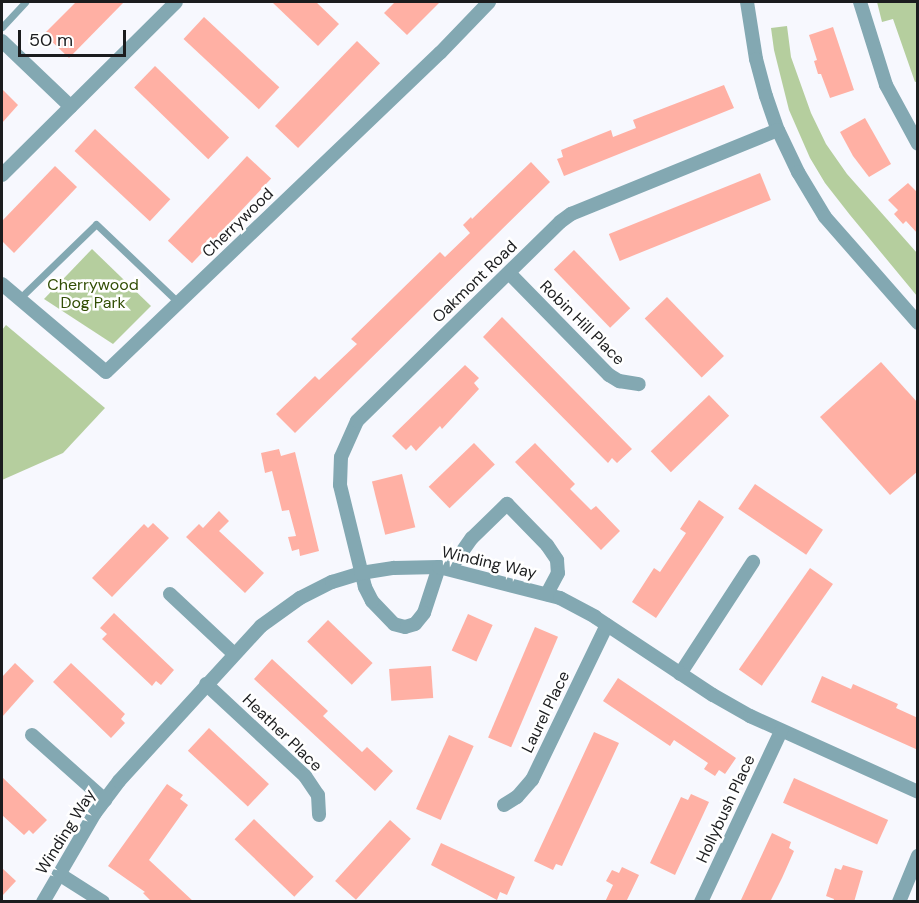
<!DOCTYPE html>
<html>
<head>
<meta charset="utf-8">
<style>
  body { margin:0 }
  #map { position:relative; width:919px; height:903px; overflow:hidden; background:#f7f8fe; font-family:"DM Sans",sans-serif }
  div>[style] { position:absolute }
  [style*='--x'] { left:calc(var(--x)*1px); top:calc(var(--y)*1px); width:calc(var(--w)*1px); rotate:calc(var(--a)*1deg) }
  .green>* { inset:0; background:#b5ce9e }
  .building>* { inset:0; background:#ffb0a4; transform-origin:0 0 }
  .lane>* { height:7px; margin:-3.5px; padding:0 3.5px; transform-origin:3.5px; border-radius:3.5px; background:#83a8b2 }
  .street>* { height:14px; margin:-7px; padding:0 7px; transform-origin:7px; border-radius:7px; background:#83a8b2 }
  span { translate:-50% -50%; white-space:nowrap; text-align:center; line-height:1.15; -webkit-text-stroke:5px #fff; paint-order:stroke }
  .street-label { font-size:16px; color:#1b1c1e }
  .park-label { font-size:16px; color:#324e05 }
  .frame { position:absolute; inset:0; border:3px solid #1b1c1e; pointer-events:none }
  .scale { position:absolute; left:18px; top:30px; width:108px; height:27px; box-sizing:border-box; border:3px solid #1b1c1e; border-top:0; padding-left:8px; font-size:18px; line-height:21px; white-space:nowrap; color:#1b1c1e; -webkit-text-stroke:4px #fff; paint-order:stroke }
</style>
</head>
<body>
<div id="map">
  <div class="green">
    <i style="clip-path:polygon(877px 2px,917px 2px,918px 81px,915px 82px,893px 19px,882px 22px)"></i>
    <i style="clip-path:polygon(787px 26px,791px 57px,811px 113px,826px 144px,847px 174px,917px 253px,917px 296px,850px 215px,825px 183px,810px 158px,789px 110px,774px 50px,771px 28px)"></i>
    <i style="clip-path:polygon(92px 249px,151px 306px,113px 344px,44px 299px)"></i>
    <i style="clip-path:polygon(6px 325px,105px 408px,63px 453px,2px 480px,2px 330px)"></i>
  </div>
  <div class="building">
    <i style="clip-path:polygon(76px 2px,124px 2px,69px 58px,44px 34px)"></i>
    <i style="clip-path:polygon(272px 2px,316px 2px,339px 24px,318px 46px)"></i>
    <i style="clip-path:polygon(395px 2px,440px 2px,407px 35px,384px 13px)"></i>
    <i style="left:204px;top:17px;width:103px;height:30px;rotate:43deg"></i>
    <i style="clip-path:polygon(833px 27px,854px 90px,830px 98px,821px 74px,818px 74px,814px 61px,817px 60px,809px 35px)"></i>
    <i style="left:357px;top:41px;width:32px;height:118px;rotate:44deg"></i>
    <i style="left:155px;top:66px;width:103px;height:30px;rotate:44deg"></i>
    <i style="clip-path:polygon(724px 85px,734px 108px,564px 176px,557px 159px,563px 157px,561px 150px,611px 130px,613px 137px,636px 128px,633px 120px)"></i>
    <i style="clip-path:polygon(2px 89px,18px 105px,2px 123px)"></i>
    <i style="clip-path:polygon(865px 118px,891px 164px,869px 177px,853px 156px,840px 132px)"></i>
    <i style="left:95px;top:129px;width:103px;height:30px;rotate:43deg"></i>
    <i style="left:247px;top:156px;width:33px;height:116px;rotate:43deg"></i>
    <i style="clip-path:polygon(531px 162px,550px 182px,295px 433px,276px 414px,315px 376px,319px 380px,357px 344px,351px 339px,440px 252px,445px 257px,470px 233px,463px 225px,471px 217px,472px 219px)"></i>
    <i style="clip-path:polygon(55px 166px,77px 187px,14px 253px,2px 241px,2px 221px)"></i>
    <i style="left:760px;top:173px;width:29px;height:163px;rotate:68deg"></i>
    <i style="clip-path:polygon(908px 183px,918px 193px,918px 234px,906px 221px,903px 224px,894px 214px,898px 210px,888px 200px)"></i>
    <i style="left:574px;top:250px;width:81px;height:28px;rotate:46deg"></i>
    <i style="left:667px;top:297px;width:82px;height:31px;rotate:46deg"></i>
    <i style="clip-path:polygon(502px 317px,632px 449px,617px 463px,612px 458px,608px 463px,483px 337px)"></i>
    <i style="clip-path:polygon(881px 362px,918px 403px,918px 471px,890px 495px,820px 417px)"></i>
    <i style="clip-path:polygon(465px 365px,479px 378px,474px 383px,479px 389px,442px 429px,440px 426px,416px 451px,411px 445px,406px 450px,392px 436px)"></i>
    <i style="left:709px;top:395px;width:29px;height:81px;rotate:46deg"></i>
    <i style="left:474px;top:443px;width:30px;height:63px;rotate:46deg"></i>
    <i style="clip-path:polygon(535px 443px,575px 484px,570px 489px,591px 510px,596px 506px,620px 531px,601px 550px,515px 462px)"></i>
    <i style="clip-path:polygon(279px 449px,281px 456px,295px 452px,319px 551px,300px 556px,299px 549px,292px 551px,288px 537px,296px 536px,289px 510px,282px 511px,272px 471px,265px 473px,261px 453px)"></i>
    <i style="left:402px;top:474px;width:55px;height:31px;rotate:76deg"></i>
    <i style="left:755px;top:484px;width:82px;height:30px;rotate:34deg"></i>
    <i style="clip-path:polygon(699px 500px,724px 517px,656px 618px,632px 602px,654px 568px,660px 572px,686px 533px,680px 529px)"></i>
    <i style="clip-path:polygon(219px 511px,229px 521px,219px 531px,264px 573px,245px 593px,186px 537px,199px 524px,203px 528px)"></i>
    <i style="clip-path:polygon(153px 523px,169px 538px,112px 597px,92px 578px,144px 524px,148px 528px)"></i>
    <i style="left:810px;top:568px;width:28px;height:124px;rotate:35deg"></i>
    <i style="clip-path:polygon(114px 613px,174px 670px,161px 685px,156px 681px,152px 686px,102px 639px,107px 634px,100px 628px)"></i>
    <i style="left:468px;top:614px;width:27px;height:40px;rotate:24deg"></i>
    <i style="left:328px;top:620px;width:62px;height:30px;rotate:44deg"></i>
    <i style="left:535px;top:627px;width:25px;height:120px;rotate:23deg"></i>
    <i style="clip-path:polygon(272px 659px,328px 711px,323px 716px,362px 752px,367px 747px,393px 771px,375px 791px,254px 679px)"></i>
    <i style="clip-path:polygon(15px 663px,34px 681px,2px 717px,2px 677px)"></i>
    <i style="clip-path:polygon(71px 663px,125px 714px,121px 719px,125px 723px,111px 738px,53px 682px)"></i>
    <i style="left:431px;top:666px;width:32px;height:42px;rotate:86deg"></i>
    <i style="clip-path:polygon(822px 676px,851px 689px,853px 684px,898px 704px,896px 708px,918px 718px,918px 750px,811px 702px)"></i>
    <i style="clip-path:polygon(618px 678px,736px 758px,725px 774px,719px 770px,715px 776px,704px 769px,708px 763px,674px 740px,670px 746px,603px 701px)"></i>
    <i style="left:209px;top:728px;width:82px;height:31px;rotate:43deg"></i>
    <i style="clip-path:polygon(594px 732px,619px 743px,562px 866px,556px 864px,553px 870px,534px 861px)"></i>
    <i style="left:449px;top:735px;width:27px;height:81px;rotate:24deg"></i>
    <i style="clip-path:polygon(2px 777px,47px 820px,33px 834px,29px 830px,24px 835px,2px 815px)"></i>
    <i style="left:794px;top:778px;width:103px;height:27px;rotate:24deg"></i>
    <i style="clip-path:polygon(167px 784px,183px 795px,180px 799px,188px 805px,149px 860px,194px 902px,152px 902px,143px 893px,145px 892px,108px 866px)"></i>
    <i style="clip-path:polygon(691px 794px,709px 802px,675px 875px,650px 863px,681px 797px,688px 800px)"></i>
    <i style="left:254px;top:819px;width:83px;height:28px;rotate:44deg"></i>
    <i style="left:390px;top:820px;width:28px;height:82px;rotate:42deg"></i>
    <i style="clip-path:polygon(772px 833px,791px 842px,789px 848px,794px 851px,782px 878px,770px 902px,740px 902px)"></i>
    <i style="clip-path:polygon(441px 843px,515px 877px,507px 895px,500px 892px,497px 900px,431px 865px)"></i>
    <i style="clip-path:polygon(843px 865px,863px 871px,854px 902px,833px 902px,834px 899px,826px 896px,835px 868px,841px 870px)"></i>
    <i style="clip-path:polygon(622px 867px,639px 875px,626px 902px,605px 902px,613px 885px,606px 881px,612px 870px,619px 873px)"></i>
    <i style="clip-path:polygon(2px 868px,16px 881px,2px 896px)"></i>
  </div>
  <div class="lane">
    <i style="--x:2;--y:27;--w:34;--a:-47"></i>
    <i style="--x:19;--y:299;--w:107;--a:-44.2"></i>
    <i style="--x:96;--y:224;--w:113;--a:43.6"></i>
  </div>
  <div class="street">
    <i style="--x:747;--y:2;--w:58;--a:81"></i>
    <i style="--x:756;--y:59;--w:38;--a:75"></i>
    <i style="--x:766;--y:96;--w:36;--a:71"></i>
    <i style="--x:778;--y:130;--w:47;--a:64.5"></i>
    <i style="--x:798;--y:172;--w:52;--a:59"></i>
    <i style="--x:825;--y:217;--w:141;--a:48.7"></i>
    <i style="--x:860;--y:2;--w:87;--a:72.6"></i>
    <i style="--x:886;--y:85;--w:67;--a:61.5"></i>
    <i style="--x:2;--y:41;--w:95;--a:43.7"></i>
    <i style="--x:2;--y:175;--w:245;--a:-44.8"></i>
    <i style="--x:509;--y:273;--w:143;--a:45.6"></i>
    <i style="--x:609;--y:375;--w:12;--a:31"></i>
    <i style="--x:619;--y:381;--w:20;--a:9"></i>
    <i style="--x:2;--y:284;--w:136;--a:40.2"></i>
    <i style="--x:106;--y:372;--w:462;--a:-43.7"></i>
    <i style="--x:440;--y:53;--w:71;--a:-46.1"></i>
    <i style="--x:439;--y:567;--w:48;--a:108.1"></i>
    <i style="--x:424;--y:613;--w:14;--a:129"></i>
    <i style="--x:415;--y:624;--w:10;--a:163"></i>
    <i style="--x:405;--y:627;--w:11;--a:-165"></i>
    <i style="--x:394;--y:624;--w:32;--a:-134"></i>
    <i style="--x:372;--y:601;--w:16;--a:-117"></i>
    <i style="--x:365;--y:587;--w:105;--a:-103.8"></i>
    <i style="--x:340;--y:485;--w:28;--a:-88"></i>
    <i style="--x:341;--y:457;--w:39;--a:-66"></i>
    <i style="--x:357;--y:421;--w:284;--a:-44.4"></i>
    <i style="--x:560;--y:222;--w:14;--a:-36"></i>
    <i style="--x:571;--y:214;--w:223;--a:-22.1"></i>
    <i style="--x:450;--y:569;--w:38;--a:-55"></i>
    <i style="--x:472;--y:538;--w:49;--a:-44.2"></i>
    <i style="--x:507;--y:504;--w:57;--a:45.7"></i>
    <i style="--x:547;--y:545;--w:18;--a:56"></i>
    <i style="--x:557;--y:560;--w:13;--a:86"></i>
    <i style="--x:558;--y:573;--w:24;--a:118"></i>
    <i style="--x:170;--y:594;--w:86;--a:43.1"></i>
    <i style="--x:680;--y:674;--w:134;--a:-56.9"></i>
    <i style="--x:206;--y:684;--w:135;--a:42.9"></i>
    <i style="--x:305;--y:776;--w:23;--a:56"></i>
    <i style="--x:318;--y:795;--w:20;--a:87"></i>
    <i style="--x:32;--y:735;--w:98;--a:41.7"></i>
    <i style="--x:504;--y:805;--w:15;--a:-32"></i>
    <i style="--x:517;--y:797;--w:23;--a:-49"></i>
    <i style="--x:532;--y:780;--w:172;--a:-64.2"></i>
    <i style="--x:59;--y:874;--w:52;--a:32.5"></i>
    <i style="--x:43;--y:902;--w:103;--a:-59.7"></i>
    <i style="--x:95;--y:813;--w:40;--a:-53"></i>
    <i style="--x:119;--y:781;--w:210;--a:-47.5"></i>
    <i style="--x:261;--y:626;--w:48;--a:-35.7"></i>
    <i style="--x:300;--y:598;--w:36;--a:-27"></i>
    <i style="--x:332;--y:582;--w:30;--a:-17"></i>
    <i style="--x:361;--y:573;--w:33;--a:-9"></i>
    <i style="--x:394;--y:568;--w:45;--a:-1.3"></i>
    <i style="--x:439;--y:567;--w:125;--a:14.4"></i>
    <i style="--x:560;--y:598;--w:40;--a:28"></i>
    <i style="--x:595;--y:617;--w:141;--a:33.5"></i>
    <i style="--x:713;--y:695;--w:43;--a:29.6"></i>
    <i style="--x:750;--y:716;--w:184;--a:24.3"></i>
    <i style="--x:701;--y:902;--w:189;--a:-64.9"></i>
    <i style="--x:899;--y:902;--w:50;--a:-67.6"></i>
  </div>
  <div class="street-label">
    <span style="left:238px;top:223px;rotate:-44deg">Cherrywood</span>
    <span style="left:475px;top:282px;rotate:-44deg">Oakmont Road</span>
    <span style="left:582px;top:323px;rotate:45deg">Robin Hill Place</span>
    <span style="left:489px;top:563px;rotate:13deg">Winding Way</span>
    <span style="left:546px;top:712px;rotate:-64deg">Laurel Place</span>
    <span style="left:282px;top:733px;rotate:44deg">Heather Place</span>
    <span style="left:726px;top:809px;rotate:-65deg">Hollybush Place</span>
    <span style="left:66px;top:832px;rotate:-58deg">Winding Way</span>
  </div>
  <div class="park-label">
    <span style="left:93px;top:294px">Cherrywood<br>Dog Park</span>
  </div>
  <div class="frame"></div>
  <div class="scale">50 m</div>
</div>
</body>
</html>
